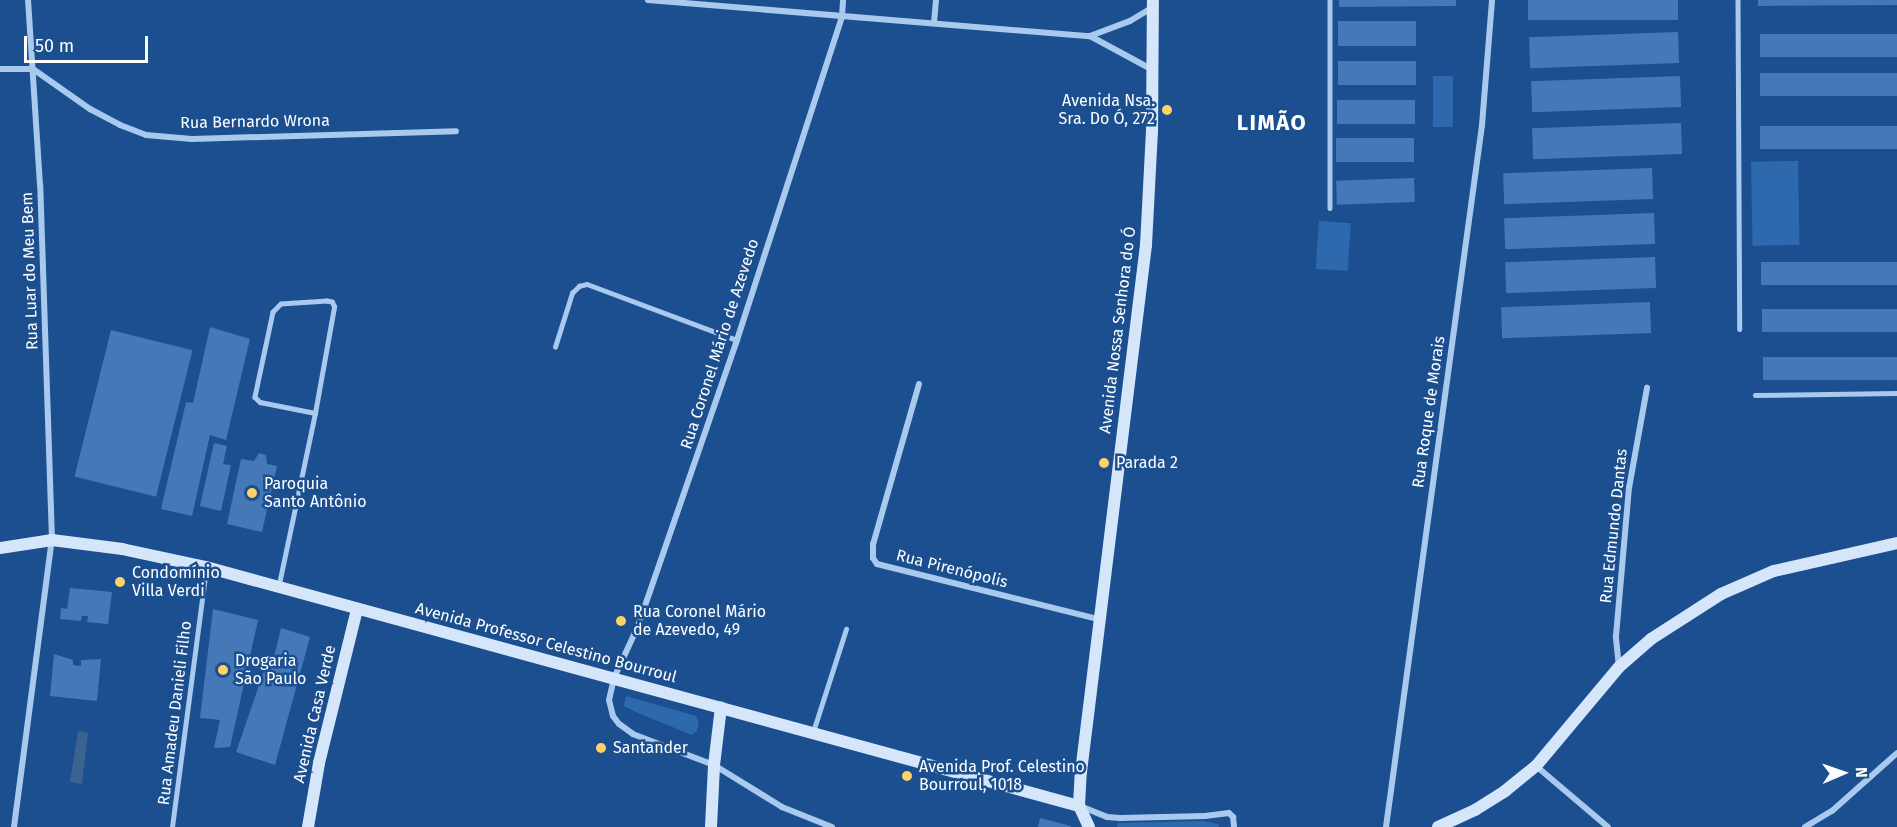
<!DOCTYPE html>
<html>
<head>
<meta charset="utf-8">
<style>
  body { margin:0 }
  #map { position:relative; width:1897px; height:827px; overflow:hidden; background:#1b4f8f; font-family:"Fira Sans",sans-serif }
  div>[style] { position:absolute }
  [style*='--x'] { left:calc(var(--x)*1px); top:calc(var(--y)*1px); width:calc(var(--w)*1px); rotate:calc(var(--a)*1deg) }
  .green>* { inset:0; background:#2e69ad; transform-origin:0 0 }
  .water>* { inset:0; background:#3c6290 }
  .building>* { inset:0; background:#4478b7; transform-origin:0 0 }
  .service>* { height:4.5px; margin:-2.25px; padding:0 2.25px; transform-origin:2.25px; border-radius:2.25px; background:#a9c9ee }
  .minor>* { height:6px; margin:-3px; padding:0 3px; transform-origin:3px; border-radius:3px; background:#a9c9ee }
  .secondary>* { height:12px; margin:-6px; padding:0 6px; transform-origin:6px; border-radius:6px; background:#d6e6fa }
  .dots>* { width:16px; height:16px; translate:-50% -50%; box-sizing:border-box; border:3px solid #1b4f8f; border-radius:50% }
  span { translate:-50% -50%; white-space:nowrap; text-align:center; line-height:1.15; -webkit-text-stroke:5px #1b4f8f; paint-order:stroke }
  .poi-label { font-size:16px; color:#fff }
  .right { translate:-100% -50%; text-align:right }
  .left { translate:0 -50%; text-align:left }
  .street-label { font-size:16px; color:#fff }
  .district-label { font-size:22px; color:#fff; font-weight:700; letter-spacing:1.5px }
  .north { position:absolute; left:1813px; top:743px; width:60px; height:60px; -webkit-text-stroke:4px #1b4f8f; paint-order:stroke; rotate:88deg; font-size:16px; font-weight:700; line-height:24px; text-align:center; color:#fff }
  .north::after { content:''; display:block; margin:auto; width:21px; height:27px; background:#fff; clip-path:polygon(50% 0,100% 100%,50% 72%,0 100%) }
  .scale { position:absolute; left:24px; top:36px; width:124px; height:27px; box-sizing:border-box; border:3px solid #fff; border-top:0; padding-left:8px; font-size:18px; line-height:21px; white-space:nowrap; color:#fff; -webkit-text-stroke:4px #1b4f8f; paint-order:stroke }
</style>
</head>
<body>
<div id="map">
  <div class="green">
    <i style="left:1433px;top:76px;width:20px;height:51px"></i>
    <i style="left:1798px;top:161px;width:84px;height:47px;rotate:89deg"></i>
    <i style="left:1319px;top:221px;width:32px;height:48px;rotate:4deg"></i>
    <i style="clip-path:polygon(626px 696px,696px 716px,699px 722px,697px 731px,692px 735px,638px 713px,624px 706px)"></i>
    <i style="clip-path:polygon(1203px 821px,1218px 824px,1219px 827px,1117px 827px,1118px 823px)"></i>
  </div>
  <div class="water">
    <i style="clip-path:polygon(78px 731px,88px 733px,82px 784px,70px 782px)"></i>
  </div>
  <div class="building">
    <i style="clip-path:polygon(1339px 0,1456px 0,1456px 6px,1339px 7px)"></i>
    <i style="left:1528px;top:0;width:150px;height:20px"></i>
    <i style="clip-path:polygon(1758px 0,1897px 0,1897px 5px,1758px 6px)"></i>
    <i style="left:1416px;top:21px;width:25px;height:78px;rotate:90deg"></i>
    <i style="left:1678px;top:32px;width:31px;height:149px;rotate:88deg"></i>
    <i style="left:1897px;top:34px;width:23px;height:137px;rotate:90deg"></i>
    <i style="left:1416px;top:61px;width:24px;height:78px;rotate:90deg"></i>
    <i style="left:1897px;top:73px;width:23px;height:137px;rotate:90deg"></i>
    <i style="left:1680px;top:76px;width:31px;height:149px;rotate:88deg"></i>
    <i style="left:1415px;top:100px;width:24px;height:78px;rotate:90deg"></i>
    <i style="left:1681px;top:123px;width:31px;height:149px;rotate:88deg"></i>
    <i style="left:1760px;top:126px;width:137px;height:23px"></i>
    <i style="left:1414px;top:138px;width:24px;height:78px;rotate:90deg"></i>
    <i style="left:1652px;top:168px;width:31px;height:149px;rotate:88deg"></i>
    <i style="left:1414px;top:178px;width:24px;height:78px;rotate:88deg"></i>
    <i style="left:1654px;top:213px;width:31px;height:150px;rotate:88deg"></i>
    <i style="left:1655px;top:257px;width:31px;height:150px;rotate:88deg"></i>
    <i style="left:1897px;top:262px;width:23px;height:136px;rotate:90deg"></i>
    <i style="left:1650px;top:302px;width:31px;height:149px;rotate:88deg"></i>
    <i style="left:1762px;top:309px;width:135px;height:23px"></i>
    <i style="clip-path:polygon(210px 327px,250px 339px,226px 440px,210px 435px,192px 516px,161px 509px,186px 402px,193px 403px)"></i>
    <i style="left:111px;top:330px;width:84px;height:151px;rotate:14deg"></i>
    <i style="left:1763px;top:357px;width:134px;height:23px"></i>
    <i style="clip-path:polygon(214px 443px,227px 446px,223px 464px,231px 465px,221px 511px,200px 506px)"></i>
    <i style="clip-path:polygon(259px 453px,266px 455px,267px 464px,277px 466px,262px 532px,227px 524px,241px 459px,254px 461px)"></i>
    <i style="left:116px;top:575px;width:11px;height:12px;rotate:10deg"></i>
    <i style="clip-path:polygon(70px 588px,112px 592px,108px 624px,87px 622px,88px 616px,82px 616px,81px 621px,60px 619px,61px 608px,67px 609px)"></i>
    <i style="clip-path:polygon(213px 609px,258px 620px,230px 747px,214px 748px,220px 720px,200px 718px)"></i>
    <i style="clip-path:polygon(281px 628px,310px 637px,275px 765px,236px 752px,265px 668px,271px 670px)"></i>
    <i style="clip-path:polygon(54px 654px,73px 660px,73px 665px,81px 666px,81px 660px,101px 659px,97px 701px,50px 696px)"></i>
    <i style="clip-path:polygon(1040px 818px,1071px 826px,1070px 827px,1038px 827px)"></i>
  </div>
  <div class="service">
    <i style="--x:1330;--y:0;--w:208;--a:90"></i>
    <i style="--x:1738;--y:0;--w:329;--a:89.7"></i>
    <i style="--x:555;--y:347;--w:57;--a:-72.5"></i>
    <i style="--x:572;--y:293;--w:10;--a:-45"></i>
    <i style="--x:579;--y:286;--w:8;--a:-14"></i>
    <i style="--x:587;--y:284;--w:160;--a:20.5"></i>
    <i style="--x:1755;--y:395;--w:142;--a:-0.8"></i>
    <i style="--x:279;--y:584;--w:175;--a:-78.1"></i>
    <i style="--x:315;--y:413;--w:108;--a:-79.8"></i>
    <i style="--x:334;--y:307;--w:5;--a:-112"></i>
    <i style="--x:332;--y:302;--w:5;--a:-169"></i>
    <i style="--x:327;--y:301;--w:46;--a:176.3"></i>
    <i style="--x:281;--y:304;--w:11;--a:135"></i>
    <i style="--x:273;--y:312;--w:87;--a:102"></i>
    <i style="--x:255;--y:397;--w:7;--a:45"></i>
    <i style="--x:260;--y:402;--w:56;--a:11.3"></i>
    <i style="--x:813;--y:732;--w:108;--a:-72.2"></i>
    <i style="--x:172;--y:827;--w:261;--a:-82.5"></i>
  </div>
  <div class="minor">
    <i style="--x:648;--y:0;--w:443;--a:4.7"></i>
    <i style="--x:1090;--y:36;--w:72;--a:28.4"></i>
    <i style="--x:934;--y:23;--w:23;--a:-85"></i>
    <i style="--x:1090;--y:36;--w:43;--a:-20.6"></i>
    <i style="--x:1130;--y:21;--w:26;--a:-31"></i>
    <i style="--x:0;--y:69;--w:33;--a:0"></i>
    <i style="--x:33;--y:69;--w:70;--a:35.1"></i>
    <i style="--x:90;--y:109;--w:34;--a:28"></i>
    <i style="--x:120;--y:125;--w:28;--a:21"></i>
    <i style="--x:146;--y:135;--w:46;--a:5"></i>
    <i style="--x:192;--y:139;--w:264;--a:-1.7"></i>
    <i style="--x:919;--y:384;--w:166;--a:106"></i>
    <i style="--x:873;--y:544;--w:14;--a:90"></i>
    <i style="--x:873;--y:558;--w:7;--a:56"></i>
    <i style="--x:877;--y:564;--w:228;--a:14"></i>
    <i style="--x:1619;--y:667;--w:31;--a:-96"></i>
    <i style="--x:1616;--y:636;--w:149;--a:-85"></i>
    <i style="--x:1629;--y:488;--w:102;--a:-79.8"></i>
    <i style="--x:1536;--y:766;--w:94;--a:40.3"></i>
    <i style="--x:1080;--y:806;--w:29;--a:22"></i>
    <i style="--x:1107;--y:817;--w:13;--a:4"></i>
    <i style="--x:1120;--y:818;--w:85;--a:-1.3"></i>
    <i style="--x:1205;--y:816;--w:24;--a:-7"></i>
    <i style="--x:1229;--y:813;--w:6;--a:45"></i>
    <i style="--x:1233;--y:817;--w:10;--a:84"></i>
    <i style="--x:14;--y:827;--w:290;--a:-82.5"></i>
    <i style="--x:52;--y:540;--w:355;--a:-91.9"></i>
    <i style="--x:40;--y:185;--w:185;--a:-93.7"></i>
    <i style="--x:832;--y:827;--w:54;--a:-158.2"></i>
    <i style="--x:782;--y:807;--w:80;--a:-148.3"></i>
    <i style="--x:714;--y:765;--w:87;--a:-159.1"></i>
    <i style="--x:633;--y:734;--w:17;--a:-144"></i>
    <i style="--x:619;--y:724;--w:10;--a:-127"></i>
    <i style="--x:613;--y:716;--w:16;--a:-104"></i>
    <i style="--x:609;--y:700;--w:23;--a:-77"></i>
    <i style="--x:614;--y:678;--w:57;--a:-65.2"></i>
    <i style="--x:638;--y:626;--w:303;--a:-70.9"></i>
    <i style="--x:737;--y:340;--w:341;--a:-72"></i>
    <i style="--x:842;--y:16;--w:16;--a:-86"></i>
    <i style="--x:1386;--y:827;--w:709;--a:-82.21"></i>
    <i style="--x:1482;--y:125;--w:125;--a:-85.4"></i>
    <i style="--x:1805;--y:827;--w:31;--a:-31"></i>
    <i style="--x:1832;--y:811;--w:87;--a:-41.7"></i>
  </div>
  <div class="secondary">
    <i style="--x:0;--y:548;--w:53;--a:-8.7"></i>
    <i style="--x:52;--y:540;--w:71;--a:7.3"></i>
    <i style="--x:122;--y:549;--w:86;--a:12.1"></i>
    <i style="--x:206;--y:567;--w:905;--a:15.31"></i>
    <i style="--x:308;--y:827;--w:65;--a:-80.2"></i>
    <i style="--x:319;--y:763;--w:159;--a:-76.1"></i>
    <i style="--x:711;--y:827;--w:62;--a:-87.2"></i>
    <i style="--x:714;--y:765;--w:58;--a:-83.1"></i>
    <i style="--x:1089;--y:827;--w:23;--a:-115"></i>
    <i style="--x:1079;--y:806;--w:34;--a:-87"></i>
    <i style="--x:1081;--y:772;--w:531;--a:-82.97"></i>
    <i style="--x:1146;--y:245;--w:113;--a:-87"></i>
    <i style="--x:1152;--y:132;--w:132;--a:-89.6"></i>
    <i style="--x:1438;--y:827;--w:41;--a:-24.7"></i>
    <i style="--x:1475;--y:810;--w:36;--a:-32"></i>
    <i style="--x:1505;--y:791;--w:40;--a:-39"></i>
    <i style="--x:1536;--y:766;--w:129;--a:-50"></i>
    <i style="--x:1619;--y:667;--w:43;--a:-41.2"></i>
    <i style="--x:1651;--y:639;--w:83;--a:-32.7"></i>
    <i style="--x:1721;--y:594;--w:58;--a:-23.5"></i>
    <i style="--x:1774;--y:571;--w:126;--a:-12.8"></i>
  </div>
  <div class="dots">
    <i style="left:1167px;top:110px;background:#ffd166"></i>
    <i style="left:1104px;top:463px;background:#ffd166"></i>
    <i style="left:252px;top:493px;background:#ffd166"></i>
    <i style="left:120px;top:582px;background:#ffd166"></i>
    <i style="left:621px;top:621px;background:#ffd166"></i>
    <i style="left:223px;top:670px;background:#ffd166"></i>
    <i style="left:601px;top:748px;background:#ffd166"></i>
    <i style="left:907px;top:776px;background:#ffd166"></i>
  </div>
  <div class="poi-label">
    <span class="right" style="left:1155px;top:110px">Avenida Nsa.<br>Sra. Do Ó, 272</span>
    <span class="left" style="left:1116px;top:463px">Parada 2</span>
    <span class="left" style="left:264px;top:493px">Paroquia<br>Santo Antônio</span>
    <span class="left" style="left:132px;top:582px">Condomínio<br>Villa Verdi</span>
    <span class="left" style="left:633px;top:621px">Rua Coronel Mário<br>de Azevedo, 49</span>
    <span class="left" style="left:235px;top:670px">Drogaria<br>São Paulo</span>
    <span class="left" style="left:613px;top:748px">Santander</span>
    <span class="left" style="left:919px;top:776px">Avenida Prof. Celestino<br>Bourroul, 1018</span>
  </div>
  <div class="street-label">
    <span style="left:255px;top:122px;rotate:-1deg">Rua Bernardo Wrona</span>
    <span style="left:30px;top:271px;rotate:-92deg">Rua Luar do Meu Bem</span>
    <span style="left:1118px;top:330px;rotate:-83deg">Avenida Nossa Senhora do Ó</span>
    <span style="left:720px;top:344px;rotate:-72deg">Rua Coronel Mário de Azevedo</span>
    <span style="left:1429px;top:412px;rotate:-82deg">Rua Roque de Morais</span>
    <span style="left:1614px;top:526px;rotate:-84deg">Rua Edmundo Dantas</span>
    <span style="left:952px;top:569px;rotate:14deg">Rua Pirenópolis</span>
    <span style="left:546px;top:643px;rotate:15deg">Avenida Professor Celestino Bourroul</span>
    <span style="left:175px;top:713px;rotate:-83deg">Rua Amadeu Danieli Filho</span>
    <span style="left:315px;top:714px;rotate:-77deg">Avenida Casa Verde</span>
  </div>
  <div class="district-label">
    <span style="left:1272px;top:123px">LIMÃO</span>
  </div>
  <div class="north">N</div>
  <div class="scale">50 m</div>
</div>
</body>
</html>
